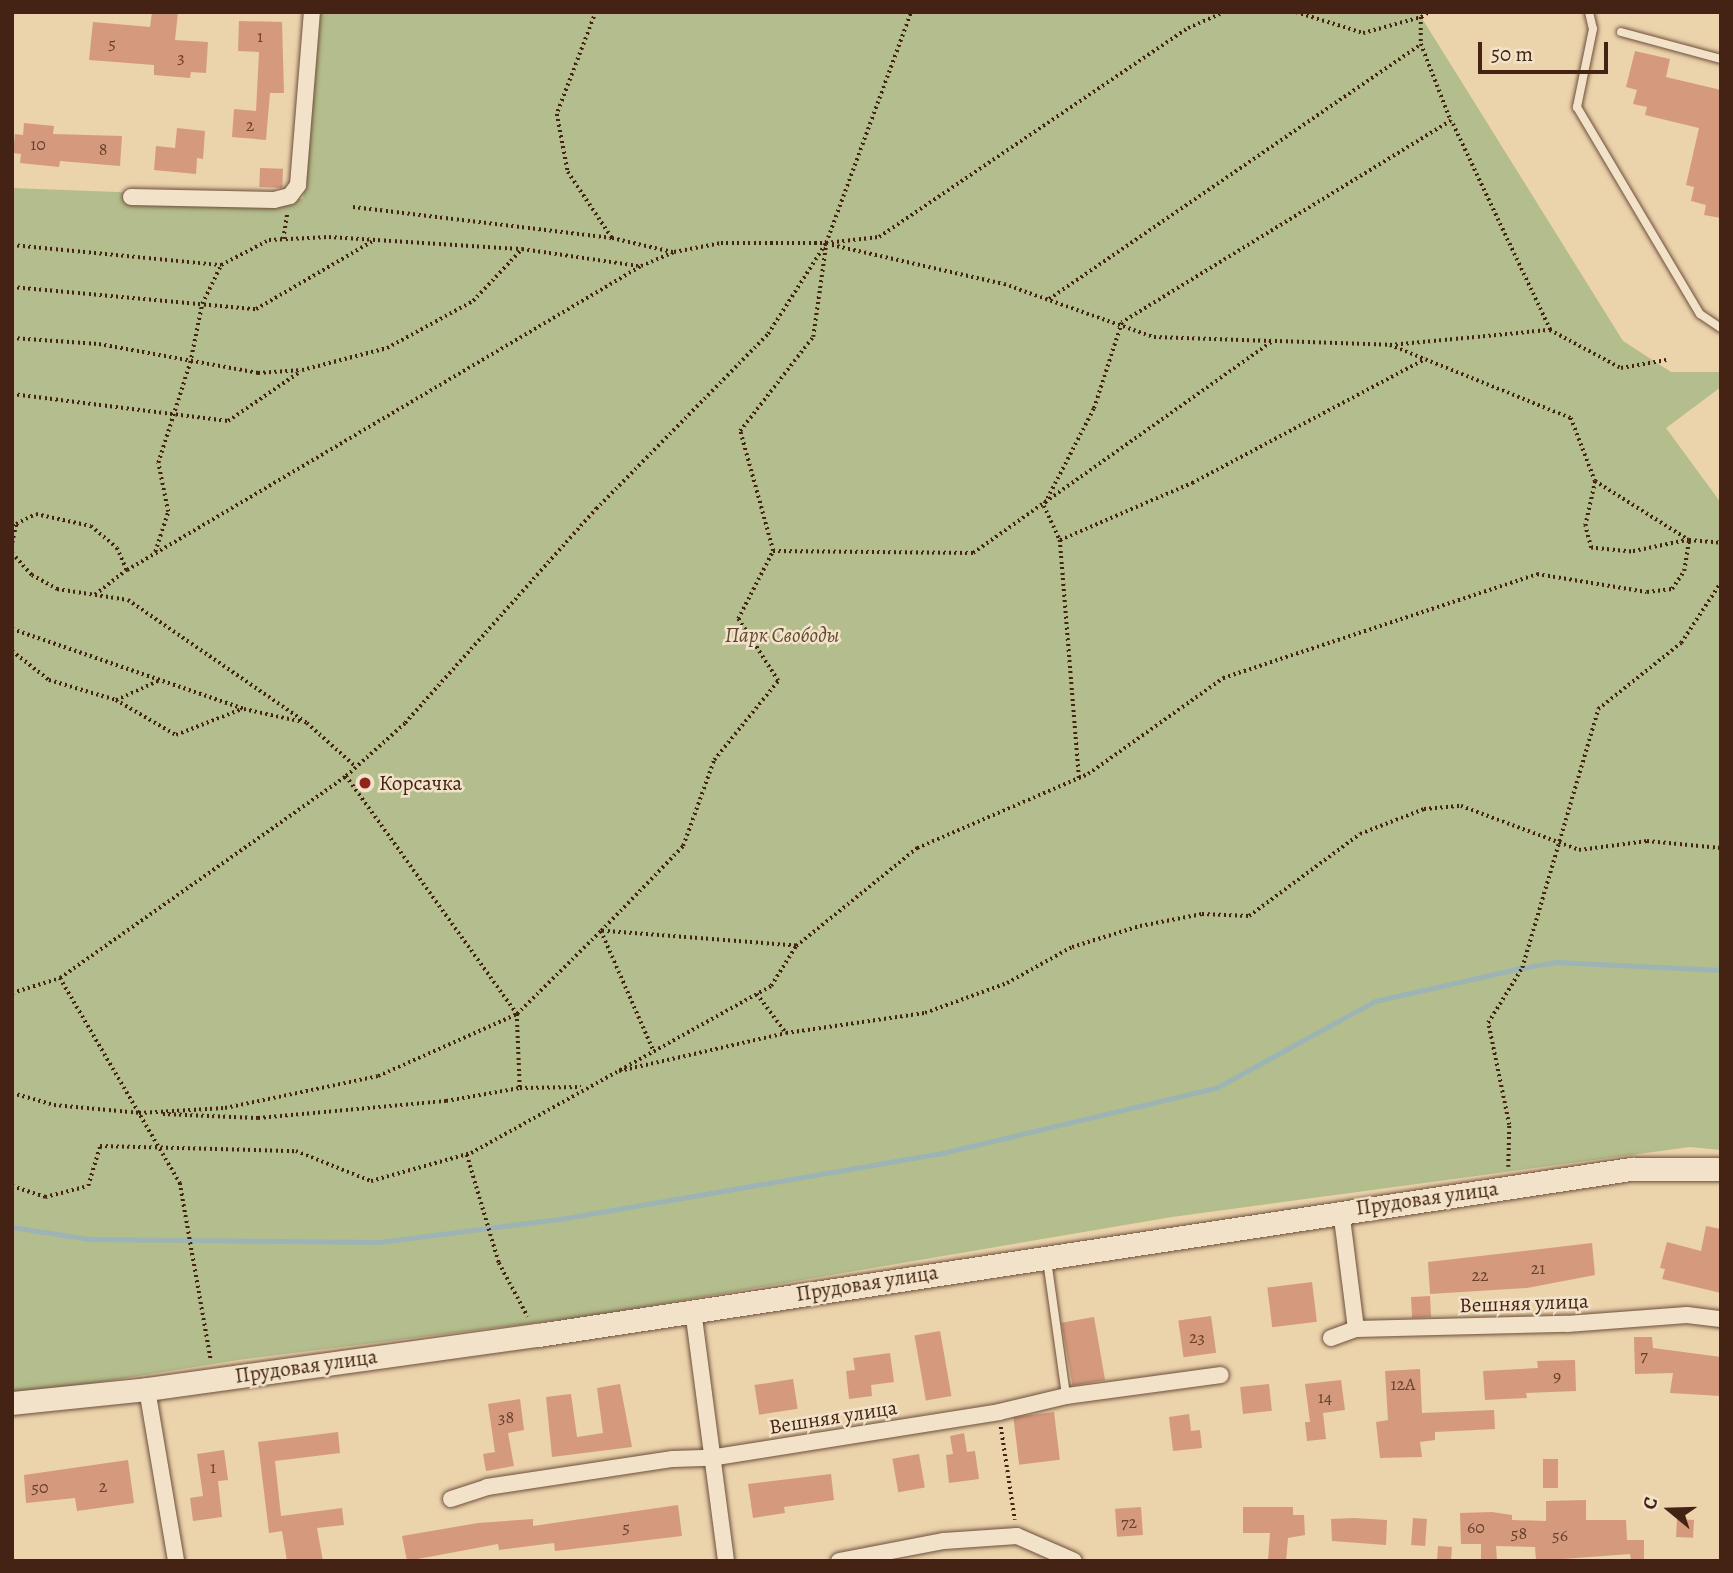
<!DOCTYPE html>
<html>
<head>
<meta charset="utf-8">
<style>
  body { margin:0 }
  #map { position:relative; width:1733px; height:1573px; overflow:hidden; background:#ebd3ac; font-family:Alegreya,serif }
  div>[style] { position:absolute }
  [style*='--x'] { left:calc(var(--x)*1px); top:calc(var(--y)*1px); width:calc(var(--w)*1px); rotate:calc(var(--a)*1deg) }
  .green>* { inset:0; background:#b4bd8c }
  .stream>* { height:5px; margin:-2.5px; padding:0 2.5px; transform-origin:2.5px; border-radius:2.5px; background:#9cb5b4 }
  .building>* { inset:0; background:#d59a7e; transform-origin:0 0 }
  .path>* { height:3.5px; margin-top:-1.75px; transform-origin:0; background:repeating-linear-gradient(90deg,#442314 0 2px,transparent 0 5.5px) }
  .roads { filter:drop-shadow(0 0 2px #6e4f3a) drop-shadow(0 0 2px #6e4f3a) }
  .service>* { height:8px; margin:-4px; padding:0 4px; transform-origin:4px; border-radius:4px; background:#f2e2c9 }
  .minor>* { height:16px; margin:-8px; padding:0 8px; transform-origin:8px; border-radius:8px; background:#f2e2c9 }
  .secondary>* { height:23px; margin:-11.5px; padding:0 11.5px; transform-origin:11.5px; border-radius:11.5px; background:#f2e2c9 }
  .dots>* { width:19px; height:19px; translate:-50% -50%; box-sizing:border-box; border:4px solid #f2e2c9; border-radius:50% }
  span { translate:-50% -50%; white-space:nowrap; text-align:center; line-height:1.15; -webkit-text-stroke:5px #f2e2c9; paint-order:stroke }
  .number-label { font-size:18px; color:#68412e }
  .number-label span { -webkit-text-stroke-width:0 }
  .park-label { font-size:21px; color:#604a32; font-style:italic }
  .poi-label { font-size:21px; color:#442314 }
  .left { translate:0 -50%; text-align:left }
  .street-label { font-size:21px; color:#442314 }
  .frame { position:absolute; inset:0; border:14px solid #442314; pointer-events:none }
  .north { position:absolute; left:1635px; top:1475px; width:70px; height:70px; -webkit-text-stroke:5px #f2e2c9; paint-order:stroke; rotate:289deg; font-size:19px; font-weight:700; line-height:28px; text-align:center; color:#442314 }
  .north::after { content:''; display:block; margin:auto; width:24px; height:32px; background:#442314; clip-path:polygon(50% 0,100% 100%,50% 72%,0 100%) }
  .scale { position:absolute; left:1478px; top:42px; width:130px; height:32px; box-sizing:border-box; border:4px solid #442314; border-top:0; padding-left:9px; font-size:21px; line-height:24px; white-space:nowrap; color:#442314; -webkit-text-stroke:5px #f2e2c9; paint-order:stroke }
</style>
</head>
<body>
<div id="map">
  <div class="green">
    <i style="clip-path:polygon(321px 12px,1418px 12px,1623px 341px,1671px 372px,1721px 372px,1721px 387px,1666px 428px,1721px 503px,1721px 1150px,1690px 1147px,1172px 1217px,597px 1315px,239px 1360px,12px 1396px,12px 188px,303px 199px)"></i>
  </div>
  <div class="stream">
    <i style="--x:12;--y:1227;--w:77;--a:9"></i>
    <i style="--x:88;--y:1239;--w:291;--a:0.6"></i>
    <i style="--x:379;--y:1242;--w:189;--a:-7.3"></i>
    <i style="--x:566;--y:1218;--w:377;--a:-9.8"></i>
    <i style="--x:938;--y:1154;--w:286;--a:-13.4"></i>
    <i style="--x:1216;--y:1088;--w:181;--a:-28.7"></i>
    <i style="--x:1375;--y:1001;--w:151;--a:-12.7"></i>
    <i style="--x:1522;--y:968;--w:35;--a:-10"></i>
    <i style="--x:1556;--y:962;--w:165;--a:2.8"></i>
  </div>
  <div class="building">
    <i style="clip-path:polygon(152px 12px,178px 12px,175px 40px,208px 42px,206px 73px,191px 72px,190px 78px,154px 75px,154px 65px,89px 60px,93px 22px,150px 27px)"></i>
    <i style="clip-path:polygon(239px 21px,282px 22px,284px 93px,270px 93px,266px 140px,232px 137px,234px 109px,256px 111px,259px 52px,238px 51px)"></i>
    <i style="clip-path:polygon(1635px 51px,1670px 59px,1666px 77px,1721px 90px,1721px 218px,1704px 215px,1706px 205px,1691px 201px,1694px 187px,1686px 185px,1699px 128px,1645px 115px,1647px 107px,1633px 104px,1637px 90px,1626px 87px)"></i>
    <i style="clip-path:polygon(24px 123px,54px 126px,53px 134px,122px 136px,120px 166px,60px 161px,59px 167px,20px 163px,21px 154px,13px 153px,15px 134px,23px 135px)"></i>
    <i style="clip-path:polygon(177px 128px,205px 131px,203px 159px,197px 158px,196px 174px,154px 170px,156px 146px,175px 148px)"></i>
    <i style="left:260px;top:168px;width:23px;height:19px;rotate:2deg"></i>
    <i style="clip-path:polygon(1706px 1226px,1721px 1229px,1721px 1293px,1662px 1279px,1665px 1269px,1660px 1268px,1667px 1242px,1701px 1251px)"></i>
    <i style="clip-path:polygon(1592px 1243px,1595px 1275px,1527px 1288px,1430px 1294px,1428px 1262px)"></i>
    <i style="left:1312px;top:1282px;width:40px;height:45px;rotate:83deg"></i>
    <i style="left:1430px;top:1296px;width:21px;height:19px;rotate:87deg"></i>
    <i style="left:1211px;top:1316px;width:37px;height:33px;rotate:82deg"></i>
    <i style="left:1094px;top:1317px;width:64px;height:33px;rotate:80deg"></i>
    <i style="left:940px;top:1331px;width:66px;height:26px;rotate:80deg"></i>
    <i style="clip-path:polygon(1634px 1337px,1652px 1337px,1653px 1348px,1721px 1357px,1721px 1396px,1670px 1393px,1673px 1373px,1635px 1374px)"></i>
    <i style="clip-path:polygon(890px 1353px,894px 1382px,871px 1385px,872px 1396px,849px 1399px,846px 1371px,855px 1370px,853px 1358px)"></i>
    <i style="clip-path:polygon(1575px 1360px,1576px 1391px,1526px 1393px,1527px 1398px,1485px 1400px,1483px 1371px,1538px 1368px,1537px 1361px)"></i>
    <i style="clip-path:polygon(1420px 1369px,1422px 1413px,1494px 1410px,1495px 1429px,1435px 1432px,1435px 1440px,1420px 1442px,1422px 1457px,1380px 1458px,1376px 1422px,1388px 1420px,1385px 1371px)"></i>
    <i style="left:793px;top:1379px;width:30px;height:39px;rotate:81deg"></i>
    <i style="clip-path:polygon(1341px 1380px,1345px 1410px,1323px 1413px,1326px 1439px,1307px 1441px,1305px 1422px,1310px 1422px,1305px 1384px)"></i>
    <i style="clip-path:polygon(620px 1384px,632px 1447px,552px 1457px,546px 1397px,571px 1394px,577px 1437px,603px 1433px,597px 1388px)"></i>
    <i style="left:1269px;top:1384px;width:27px;height:29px;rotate:84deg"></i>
    <i style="clip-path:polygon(520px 1399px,524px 1430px,508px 1433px,514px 1466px,486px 1471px,483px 1454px,495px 1452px,488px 1404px)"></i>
    <i style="left:1054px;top:1412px;width:48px;height:41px;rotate:83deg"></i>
    <i style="clip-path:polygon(1189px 1414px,1191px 1431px,1200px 1430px,1202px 1448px,1173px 1451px,1169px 1417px)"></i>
    <i style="clip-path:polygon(338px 1432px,340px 1453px,275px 1461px,281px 1516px,342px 1508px,344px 1525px,317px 1528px,323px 1561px,287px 1561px,282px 1531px,269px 1533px,258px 1442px)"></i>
    <i style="clip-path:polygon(964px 1433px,967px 1452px,975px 1451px,979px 1479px,949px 1483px,946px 1455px,953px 1454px,950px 1436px)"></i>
    <i style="clip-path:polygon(224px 1450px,228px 1480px,218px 1481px,222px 1517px,193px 1521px,190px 1498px,203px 1496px,197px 1454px)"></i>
    <i style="left:919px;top:1454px;width:34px;height:27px;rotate:80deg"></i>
    <i style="left:1543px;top:1459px;width:15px;height:29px"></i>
    <i style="clip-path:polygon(128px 1460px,134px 1503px,77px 1511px,75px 1498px,26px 1503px,24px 1475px)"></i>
    <i style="clip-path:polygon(831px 1474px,834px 1500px,784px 1507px,785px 1513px,753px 1518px,748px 1484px)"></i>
    <i style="clip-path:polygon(1586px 1500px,1586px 1520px,1626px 1520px,1627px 1540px,1644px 1540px,1644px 1560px,1631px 1560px,1630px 1554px,1536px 1561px,1535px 1547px,1496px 1546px,1497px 1561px,1481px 1561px,1481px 1544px,1461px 1544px,1460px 1513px,1492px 1512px,1512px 1515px,1512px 1520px,1546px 1521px,1546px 1501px)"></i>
    <i style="clip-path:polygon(678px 1505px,682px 1536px,555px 1551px,554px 1543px,499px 1550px,498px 1544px,407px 1561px,402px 1536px,478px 1523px,533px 1519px,533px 1526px)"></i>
    <i style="left:1141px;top:1507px;width:28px;height:26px;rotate:86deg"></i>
    <i style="clip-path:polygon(1243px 1507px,1293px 1507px,1293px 1515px,1304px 1515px,1305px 1535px,1288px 1538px,1286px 1561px,1268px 1561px,1270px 1533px,1243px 1533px)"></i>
    <i style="clip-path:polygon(1354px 1518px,1387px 1520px,1386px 1545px,1332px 1541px,1331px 1519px)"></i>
    <i style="left:1413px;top:1518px;width:14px;height:27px;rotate:4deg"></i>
    <i style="left:1677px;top:1519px;width:17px;height:18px;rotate:3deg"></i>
    <i style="left:1438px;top:1546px;width:14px;height:15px;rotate:4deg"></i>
  </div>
  <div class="path">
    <i style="--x:596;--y:12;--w:109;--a:110.9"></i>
    <i style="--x:557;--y:114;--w:59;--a:79.3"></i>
    <i style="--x:568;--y:172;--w:79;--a:56.3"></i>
    <i style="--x:1296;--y:12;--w:70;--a:17.4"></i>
    <i style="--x:1363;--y:33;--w:60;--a:-15.4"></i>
    <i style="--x:1421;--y:17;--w:27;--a:90"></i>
    <i style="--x:1421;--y:17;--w:9;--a:-32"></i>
    <i style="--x:353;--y:207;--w:261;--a:6.8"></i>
    <i style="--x:612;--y:238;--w:62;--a:13.1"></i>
    <i style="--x:283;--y:239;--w:26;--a:-81"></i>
    <i style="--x:12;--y:245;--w:210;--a:5.5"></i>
    <i style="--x:221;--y:265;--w:54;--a:-27.5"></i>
    <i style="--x:269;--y:240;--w:60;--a:-2.9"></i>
    <i style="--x:329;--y:237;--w:193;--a:3.6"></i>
    <i style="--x:522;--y:249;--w:117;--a:8.3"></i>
    <i style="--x:832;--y:245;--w:176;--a:12.8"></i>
    <i style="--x:1004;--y:284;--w:159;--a:19.5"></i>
    <i style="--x:1154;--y:337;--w:236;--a:1.9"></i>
    <i style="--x:1390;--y:345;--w:195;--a:22"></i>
    <i style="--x:1571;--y:418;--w:67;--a:69.1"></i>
    <i style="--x:1595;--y:481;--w:111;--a:32.1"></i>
    <i style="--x:1689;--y:540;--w:32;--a:5"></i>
    <i style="--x:12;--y:287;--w:245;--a:5.2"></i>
    <i style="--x:256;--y:309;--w:135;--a:-30.2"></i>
    <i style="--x:1049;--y:299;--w:451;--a:-34.4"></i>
    <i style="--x:1421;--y:44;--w:83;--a:68.7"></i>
    <i style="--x:1550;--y:330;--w:81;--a:28.2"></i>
    <i style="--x:1621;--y:368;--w:46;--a:-10.1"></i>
    <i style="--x:12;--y:338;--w:87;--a:3.9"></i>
    <i style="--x:99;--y:344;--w:162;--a:10.3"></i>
    <i style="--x:258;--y:373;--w:44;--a:-3.9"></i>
    <i style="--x:302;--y:370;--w:88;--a:-14.5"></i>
    <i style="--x:387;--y:348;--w:98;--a:-28.7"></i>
    <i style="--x:473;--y:301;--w:71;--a:-46.7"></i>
    <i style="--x:1390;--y:345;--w:161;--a:-5.4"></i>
    <i style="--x:1550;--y:330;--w:231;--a:-115.3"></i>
    <i style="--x:1451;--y:121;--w:386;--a:148.5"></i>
    <i style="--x:1122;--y:323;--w:90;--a:108"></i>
    <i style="--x:1094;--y:409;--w:109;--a:117.3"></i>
    <i style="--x:1044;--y:506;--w:38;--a:65"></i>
    <i style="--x:1060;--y:540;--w:144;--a:-23.4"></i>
    <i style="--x:1192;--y:483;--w:264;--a:-28"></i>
    <i style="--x:12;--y:394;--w:218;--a:7.1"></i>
    <i style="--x:228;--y:421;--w:88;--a:-34.4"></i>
    <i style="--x:1060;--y:540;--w:239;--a:85.4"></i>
    <i style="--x:12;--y:543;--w:19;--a:-78"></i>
    <i style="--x:16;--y:524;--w:22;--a:-27"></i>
    <i style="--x:36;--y:514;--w:56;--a:12.3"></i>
    <i style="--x:91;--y:526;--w:34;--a:40"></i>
    <i style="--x:117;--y:548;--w:24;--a:66"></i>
    <i style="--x:127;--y:570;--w:42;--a:141.8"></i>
    <i style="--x:773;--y:551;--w:200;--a:0.6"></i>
    <i style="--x:973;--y:553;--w:365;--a:-35.3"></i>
    <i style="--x:155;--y:552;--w:42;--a:-72"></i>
    <i style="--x:168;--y:512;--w:50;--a:-101.5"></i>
    <i style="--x:158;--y:463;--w:105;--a:-72.3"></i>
    <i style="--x:190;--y:363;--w:60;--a:-78.5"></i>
    <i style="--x:202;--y:304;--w:43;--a:-64"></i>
    <i style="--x:12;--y:553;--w:30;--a:48"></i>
    <i style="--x:32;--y:575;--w:29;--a:29"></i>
    <i style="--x:57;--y:589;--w:72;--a:8.8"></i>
    <i style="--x:128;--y:600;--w:217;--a:34.5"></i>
    <i style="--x:307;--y:723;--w:63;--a:41.8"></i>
    <i style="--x:127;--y:570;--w:597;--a:-30.6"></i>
    <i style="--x:641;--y:266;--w:36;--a:-23"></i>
    <i style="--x:674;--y:252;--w:48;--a:-10.8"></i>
    <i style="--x:721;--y:243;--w:105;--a:0"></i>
    <i style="--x:826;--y:243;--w:53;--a:-6.5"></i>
    <i style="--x:879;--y:237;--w:373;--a:-34.1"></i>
    <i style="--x:1188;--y:28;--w:39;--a:-24"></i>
    <i style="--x:12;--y:629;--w:245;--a:19"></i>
    <i style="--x:244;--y:709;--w:60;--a:12.4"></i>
    <i style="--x:12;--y:651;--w:47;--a:38.1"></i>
    <i style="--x:49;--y:680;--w:70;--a:16.6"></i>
    <i style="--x:116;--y:700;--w:46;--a:-24.3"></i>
    <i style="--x:116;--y:700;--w:69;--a:30.3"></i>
    <i style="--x:176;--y:735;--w:71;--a:-21.5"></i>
    <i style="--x:346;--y:776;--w:293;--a:54.3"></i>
    <i style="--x:517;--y:1014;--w:74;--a:87.7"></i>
    <i style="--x:520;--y:1088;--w:61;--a:-0.9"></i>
    <i style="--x:796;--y:946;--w:196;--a:-175.6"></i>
    <i style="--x:601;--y:931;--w:118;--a:-46"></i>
    <i style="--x:683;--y:846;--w:91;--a:-70.2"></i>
    <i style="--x:714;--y:760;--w:102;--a:-51"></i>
    <i style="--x:778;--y:681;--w:74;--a:-122.8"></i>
    <i style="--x:738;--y:619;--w:76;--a:-62.8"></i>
    <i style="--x:773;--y:551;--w:124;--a:-105.4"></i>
    <i style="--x:740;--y:431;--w:119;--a:-52.2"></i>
    <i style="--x:813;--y:337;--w:93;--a:-82"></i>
    <i style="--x:60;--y:978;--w:238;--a:59.7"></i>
    <i style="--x:180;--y:1183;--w:180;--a:80.1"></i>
    <i style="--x:12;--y:993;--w:50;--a:-17.4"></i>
    <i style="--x:60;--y:978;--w:350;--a:-35.2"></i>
    <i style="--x:346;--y:776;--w:79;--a:-41.9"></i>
    <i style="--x:405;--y:723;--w:287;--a:-48.3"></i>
    <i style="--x:596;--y:509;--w:245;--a:-45.5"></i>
    <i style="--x:768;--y:334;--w:108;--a:-57.5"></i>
    <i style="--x:826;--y:243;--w:246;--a:-69.8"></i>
    <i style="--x:757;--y:994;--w:49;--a:53.4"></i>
    <i style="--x:786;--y:1033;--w:140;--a:-8.2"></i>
    <i style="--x:925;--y:1013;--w:87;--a:-20.1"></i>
    <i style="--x:1007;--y:983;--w:74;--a:-29"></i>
    <i style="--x:1072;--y:947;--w:71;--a:-17.2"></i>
    <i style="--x:1140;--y:926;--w:63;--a:-11"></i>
    <i style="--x:1202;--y:914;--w:47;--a:2.4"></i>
    <i style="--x:1249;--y:916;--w:138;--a:-36.5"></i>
    <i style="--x:1360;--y:834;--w:69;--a:-21.3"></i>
    <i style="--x:1424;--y:809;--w:37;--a:-5"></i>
    <i style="--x:1461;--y:806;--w:126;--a:20.4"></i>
    <i style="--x:1579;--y:850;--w:69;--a:-7.5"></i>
    <i style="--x:1647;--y:841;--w:74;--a:5.4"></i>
    <i style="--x:619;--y:1071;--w:171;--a:-12.8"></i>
    <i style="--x:12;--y:1093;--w:44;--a:15.9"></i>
    <i style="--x:54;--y:1105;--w:87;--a:5.3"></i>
    <i style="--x:139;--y:1113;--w:86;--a:-3.3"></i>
    <i style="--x:225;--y:1108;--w:156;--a:-11.8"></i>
    <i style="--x:378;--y:1076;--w:152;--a:-24"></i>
    <i style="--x:517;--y:1014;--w:118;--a:-44.7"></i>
    <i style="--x:601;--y:931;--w:132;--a:66.3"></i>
    <i style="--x:163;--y:1114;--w:95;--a:2.4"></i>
    <i style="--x:258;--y:1118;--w:189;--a:-5.2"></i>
    <i style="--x:446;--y:1101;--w:75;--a:-10"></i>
    <i style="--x:467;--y:1155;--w:113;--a:73.5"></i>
    <i style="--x:499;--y:1263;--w:61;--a:61.8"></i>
    <i style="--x:1508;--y:1167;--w:42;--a:-88.6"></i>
    <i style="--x:1509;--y:1125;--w:104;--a:-101.6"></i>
    <i style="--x:1488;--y:1023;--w:65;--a:-58.3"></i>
    <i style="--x:1522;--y:968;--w:270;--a:-73.6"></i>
    <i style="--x:1598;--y:709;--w:106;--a:-38.5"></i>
    <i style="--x:1681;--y:643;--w:73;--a:-56.7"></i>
    <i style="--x:12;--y:1186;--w:35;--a:18"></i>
    <i style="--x:45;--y:1197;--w:44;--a:-14.3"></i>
    <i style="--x:88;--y:1186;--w:42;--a:-73.3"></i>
    <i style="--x:100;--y:1146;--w:196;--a:1.5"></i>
    <i style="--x:296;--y:1151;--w:81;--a:21.8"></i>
    <i style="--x:371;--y:1181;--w:104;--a:-15.6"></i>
    <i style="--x:471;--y:1153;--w:343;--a:-29.1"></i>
    <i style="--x:771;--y:986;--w:47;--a:-58"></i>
    <i style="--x:796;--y:946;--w:156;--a:-39"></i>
    <i style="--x:917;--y:848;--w:186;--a:-23.4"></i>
    <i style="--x:1088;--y:774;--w:166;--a:-35.4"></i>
    <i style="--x:1223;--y:678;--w:331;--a:-18.3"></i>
    <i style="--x:1537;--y:574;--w:111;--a:9.3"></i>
    <i style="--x:1647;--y:592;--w:25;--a:-7"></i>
    <i style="--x:1672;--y:589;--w:22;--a:-56"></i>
    <i style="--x:1684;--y:571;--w:31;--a:-81"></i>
    <i style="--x:1689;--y:540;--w:59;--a:168.3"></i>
    <i style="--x:1631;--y:552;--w:40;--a:-174.3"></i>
    <i style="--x:1591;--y:548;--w:23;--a:-105"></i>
    <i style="--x:1585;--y:526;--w:46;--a:-77.5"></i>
    <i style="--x:1001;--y:1427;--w:94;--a:81.4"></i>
  </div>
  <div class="roads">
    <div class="service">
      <i style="--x:1589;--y:12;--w:17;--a:77"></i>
      <i style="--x:1593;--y:29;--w:80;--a:101.6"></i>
      <i style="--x:1577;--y:107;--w:241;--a:59.3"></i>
      <i style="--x:1700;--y:314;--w:25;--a:34"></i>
      <i style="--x:1621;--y:32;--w:104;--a:15.1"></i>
      <i style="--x:1047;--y:1260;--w:137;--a:82"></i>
    </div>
    <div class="minor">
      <i style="--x:131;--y:197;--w:143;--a:1.2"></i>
      <i style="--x:274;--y:200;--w:16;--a:-14"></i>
      <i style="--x:290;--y:196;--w:14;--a:-54"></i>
      <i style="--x:298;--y:185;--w:174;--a:-85.4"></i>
      <i style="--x:1341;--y:1210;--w:120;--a:82.8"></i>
      <i style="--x:693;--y:1310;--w:253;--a:82.5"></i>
      <i style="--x:1331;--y:1338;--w:27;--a:-20"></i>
      <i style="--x:1356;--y:1329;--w:211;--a:-1.4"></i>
      <i style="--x:1567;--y:1324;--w:120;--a:-4.3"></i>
      <i style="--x:1687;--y:1315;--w:34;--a:7"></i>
      <i style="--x:147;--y:1389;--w:174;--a:80.4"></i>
      <i style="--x:451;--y:1499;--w:38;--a:-18"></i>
      <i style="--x:487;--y:1487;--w:188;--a:-8.6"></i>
      <i style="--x:673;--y:1459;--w:37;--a:-2"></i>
      <i style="--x:710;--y:1458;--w:293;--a:-9"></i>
      <i style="--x:999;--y:1412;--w:69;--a:-13.4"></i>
      <i style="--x:1066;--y:1396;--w:156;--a:-7.7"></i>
      <i style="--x:839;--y:1561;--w:107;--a:-10.8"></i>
      <i style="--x:944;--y:1541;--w:73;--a:-3.9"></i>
      <i style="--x:1017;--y:1536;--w:62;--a:23.7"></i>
    </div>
    <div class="secondary">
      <i style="--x:12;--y:1403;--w:136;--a:-5.9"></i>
      <i style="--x:147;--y:1389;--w:395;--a:-7.9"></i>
      <i style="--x:538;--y:1335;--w:1106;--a:-8.64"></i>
      <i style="--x:1631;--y:1169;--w:90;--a:0"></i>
    </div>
  </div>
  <div class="dots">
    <i style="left:365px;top:783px;background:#8f2418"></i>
  </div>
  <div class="number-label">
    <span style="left:260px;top:36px">1</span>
    <span style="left:112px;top:43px">5</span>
    <span style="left:181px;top:57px">3</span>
    <span style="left:250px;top:125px">2</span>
    <span style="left:38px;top:144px">10</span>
    <span style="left:103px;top:149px">8</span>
    <span style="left:1538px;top:1268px">21</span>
    <span style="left:1480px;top:1275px">22</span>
    <span style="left:1197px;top:1337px">23</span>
    <span style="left:1644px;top:1355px">7</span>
    <span style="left:1557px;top:1376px">9</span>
    <span style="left:1403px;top:1384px">12А</span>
    <span style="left:1325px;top:1397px">14</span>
    <span style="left:506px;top:1417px">38</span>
    <span style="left:213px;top:1467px">1</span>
    <span style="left:103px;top:1486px">2</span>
    <span style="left:40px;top:1487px">50</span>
    <span style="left:1129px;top:1522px">72</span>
    <span style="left:626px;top:1527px">5</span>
    <span style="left:1476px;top:1527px">60</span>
    <span style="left:1519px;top:1533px">58</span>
    <span style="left:1560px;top:1535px">56</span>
  </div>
  <div class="park-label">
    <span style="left:782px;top:635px">Парк Свободы</span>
  </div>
  <div class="poi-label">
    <span class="left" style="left:379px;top:783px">Корсачка</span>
  </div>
  <div class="street-label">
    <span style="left:1427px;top:1198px;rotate:-8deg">Прудовая улица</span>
    <span style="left:867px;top:1283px;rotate:-9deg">Прудовая улица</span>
    <span style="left:1524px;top:1303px;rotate:-2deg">Вешняя улица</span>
    <span style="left:306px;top:1366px;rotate:-8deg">Прудовая улица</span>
    <span style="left:833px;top:1417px;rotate:-9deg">Вешняя улица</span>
  </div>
  <div class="frame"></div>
  <div class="north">С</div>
  <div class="scale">50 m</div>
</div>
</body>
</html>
